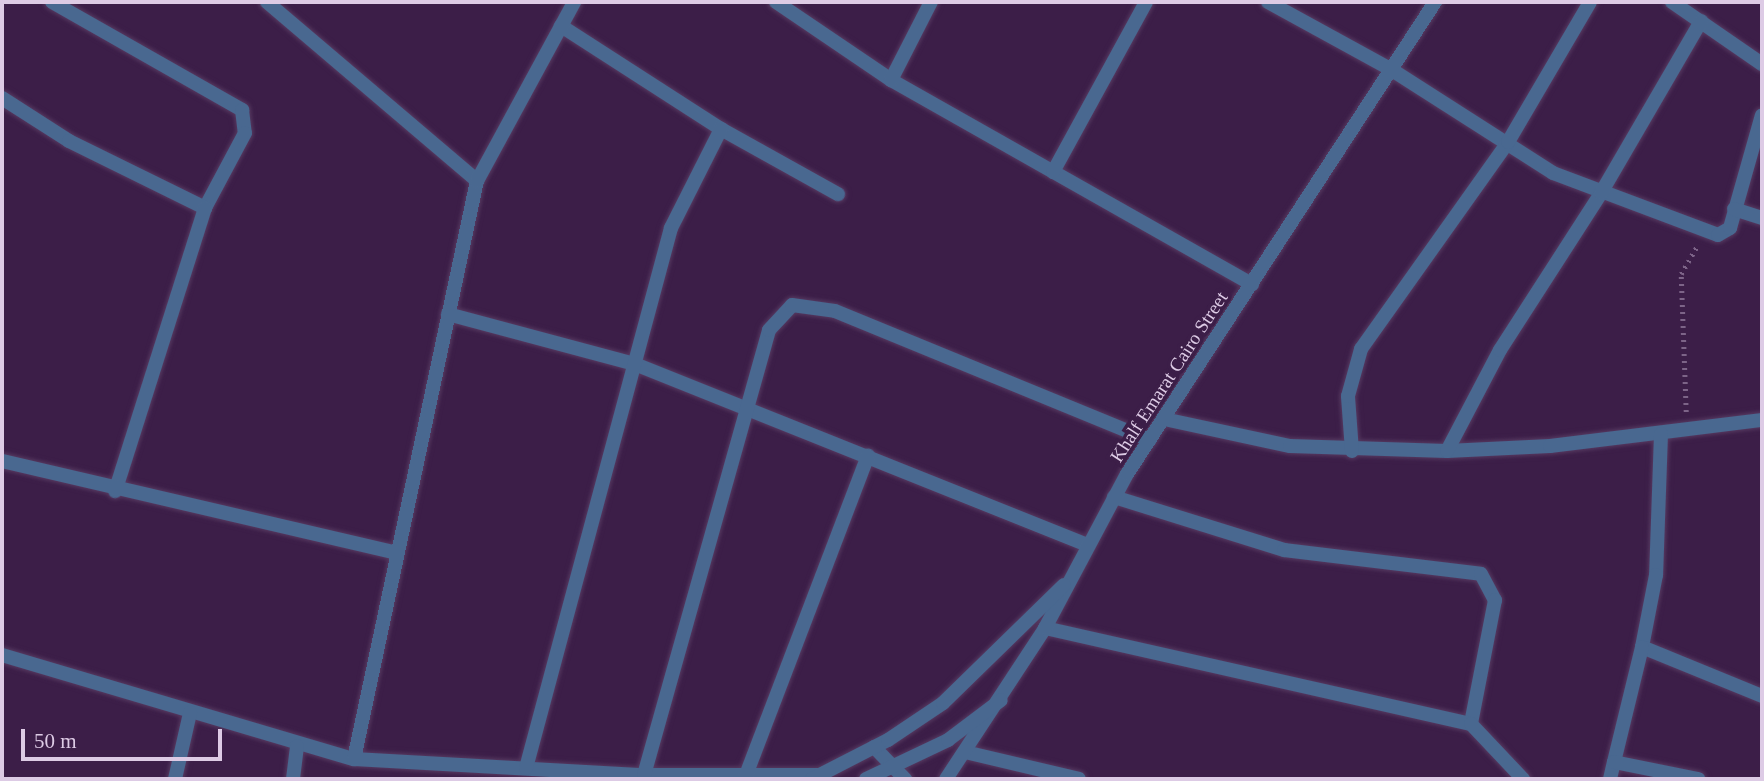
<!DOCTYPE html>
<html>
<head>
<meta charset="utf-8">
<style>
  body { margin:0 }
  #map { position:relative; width:1764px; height:781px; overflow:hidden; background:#3c1e48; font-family:Georgia,serif }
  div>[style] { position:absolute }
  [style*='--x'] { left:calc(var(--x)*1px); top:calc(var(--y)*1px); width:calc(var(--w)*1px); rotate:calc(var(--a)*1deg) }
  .path>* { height:4.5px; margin-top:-2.25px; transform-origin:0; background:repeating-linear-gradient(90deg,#7d6488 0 2px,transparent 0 7px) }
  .roads { filter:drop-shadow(0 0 2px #563a61) drop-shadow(0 0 2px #563a61) }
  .minor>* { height:14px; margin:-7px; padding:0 7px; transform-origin:7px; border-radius:7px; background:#496890 }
  .tertiary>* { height:14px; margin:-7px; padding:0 7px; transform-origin:7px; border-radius:7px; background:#496890 }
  span { translate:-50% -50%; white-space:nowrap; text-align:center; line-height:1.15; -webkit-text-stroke:7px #3c1e48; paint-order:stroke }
  .street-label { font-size:19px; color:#ddcbe5 }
  .frame { position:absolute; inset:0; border:4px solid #ddcbe5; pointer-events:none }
  .scale { position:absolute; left:21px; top:729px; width:201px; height:32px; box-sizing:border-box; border:4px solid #ddcbe5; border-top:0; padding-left:9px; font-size:21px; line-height:24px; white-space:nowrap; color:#ddcbe5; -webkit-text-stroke:5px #3c1e48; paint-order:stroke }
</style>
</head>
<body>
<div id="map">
  <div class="path">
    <i style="--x:1686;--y:412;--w:138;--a:-92.1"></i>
    <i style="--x:1681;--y:274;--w:32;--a:-60"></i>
  </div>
  <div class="roads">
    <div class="minor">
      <i style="--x:52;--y:2;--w:219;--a:29.6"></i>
      <i style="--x:242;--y:110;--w:23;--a:83"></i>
      <i style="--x:245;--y:133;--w:85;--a:118.1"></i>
      <i style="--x:267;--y:2;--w:276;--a:40.4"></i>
      <i style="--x:776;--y:2;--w:139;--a:34.1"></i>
      <i style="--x:891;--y:80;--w:415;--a:29.5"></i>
      <i style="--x:1268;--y:2;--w:141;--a:28.7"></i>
      <i style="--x:1392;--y:70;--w:191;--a:32.6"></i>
      <i style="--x:1553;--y:173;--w:176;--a:20.6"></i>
      <i style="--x:1718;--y:235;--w:14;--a:-30"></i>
      <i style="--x:1730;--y:228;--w:117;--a:-74.2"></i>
      <i style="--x:1672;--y:2;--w:109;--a:34.6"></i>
      <i style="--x:561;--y:26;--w:190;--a:32.8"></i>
      <i style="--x:721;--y:129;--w:134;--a:29.1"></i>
      <i style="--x:891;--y:80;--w:88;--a:-62.9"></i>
      <i style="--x:2;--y:98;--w:80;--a:32.7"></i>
      <i style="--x:69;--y:141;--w:152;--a:26.2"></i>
      <i style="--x:205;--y:208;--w:297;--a:107.6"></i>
      <i style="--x:1053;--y:172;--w:194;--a:-61.3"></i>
      <i style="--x:1734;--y:209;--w:29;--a:18"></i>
      <i style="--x:448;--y:314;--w:194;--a:15"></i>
      <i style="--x:635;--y:364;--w:485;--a:21.8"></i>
      <i style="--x:1164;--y:419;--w:129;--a:12.1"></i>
      <i style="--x:1290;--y:446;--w:157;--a:1.8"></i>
      <i style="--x:1447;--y:451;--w:103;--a:-2.8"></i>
      <i style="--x:1550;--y:446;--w:214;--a:-7"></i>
      <i style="--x:1661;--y:434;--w:141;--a:92"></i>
      <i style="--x:1656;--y:575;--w:73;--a:101"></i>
      <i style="--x:1642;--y:647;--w:130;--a:22.2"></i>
      <i style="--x:1352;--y:451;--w:55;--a:-94.2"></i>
      <i style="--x:1348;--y:396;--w:49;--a:-74.5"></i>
      <i style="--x:1361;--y:349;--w:254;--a:-54.6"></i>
      <i style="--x:1508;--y:142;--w:162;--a:-59.6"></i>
      <i style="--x:1447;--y:451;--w:114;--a:-62.3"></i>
      <i style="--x:1500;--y:350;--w:187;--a:-57.2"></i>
      <i style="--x:1601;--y:193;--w:199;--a:-59.8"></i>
      <i style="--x:2;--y:461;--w:406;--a:13.1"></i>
      <i style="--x:1114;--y:497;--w:178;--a:17.3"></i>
      <i style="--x:1284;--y:550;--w:198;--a:6.9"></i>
      <i style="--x:1481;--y:574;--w:30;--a:62"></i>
      <i style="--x:1495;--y:600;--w:126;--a:101"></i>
      <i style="--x:1045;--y:628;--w:437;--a:12.7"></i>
      <i style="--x:1471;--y:724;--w:76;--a:46.6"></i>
      <i style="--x:2;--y:655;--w:367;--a:16.5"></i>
      <i style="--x:354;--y:759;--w:290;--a:3.2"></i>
      <i style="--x:644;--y:775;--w:177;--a:0"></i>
      <i style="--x:965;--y:752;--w:117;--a:13.3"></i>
      <i style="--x:354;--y:759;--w:591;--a:-77.99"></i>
      <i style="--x:477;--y:181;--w:204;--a:-61.5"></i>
      <i style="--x:1614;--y:762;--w:118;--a:-76.3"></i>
      <i style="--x:526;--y:768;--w:559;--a:-74.97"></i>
      <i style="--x:671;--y:228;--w:111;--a:-63.2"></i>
      <i style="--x:644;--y:775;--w:462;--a:-74.3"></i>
      <i style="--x:769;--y:330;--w:34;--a:-47"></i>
      <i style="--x:792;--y:305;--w:43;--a:7.9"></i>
      <i style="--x:835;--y:311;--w:340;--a:22.3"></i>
      <i style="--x:746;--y:775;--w:342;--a:-69.1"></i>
      <i style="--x:175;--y:779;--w:68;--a:-77.2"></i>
      <i style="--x:293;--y:779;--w:33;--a:-83"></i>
      <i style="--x:946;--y:779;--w:181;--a:-56.7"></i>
      <i style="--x:1045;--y:628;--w:174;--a:-62"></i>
      <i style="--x:1127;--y:474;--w:564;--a:-56.87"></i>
      <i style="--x:1610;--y:779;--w:17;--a:-77"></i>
      <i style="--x:1614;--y:762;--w:86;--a:11.4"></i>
    </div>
    <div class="tertiary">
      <i style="--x:874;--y:747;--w:45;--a:45.9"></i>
      <i style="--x:812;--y:779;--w:85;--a:-27.2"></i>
      <i style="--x:888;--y:740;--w:66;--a:-33.9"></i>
      <i style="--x:943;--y:703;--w:169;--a:-44.3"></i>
      <i style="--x:866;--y:779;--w:91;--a:-25.4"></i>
      <i style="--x:948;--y:740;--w:66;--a:-37"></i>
    </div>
  </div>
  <div class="street-label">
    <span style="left:1169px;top:377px;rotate:-57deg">Khalf Emarat Cairo Street</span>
  </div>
  <div class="frame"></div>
  <div class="scale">50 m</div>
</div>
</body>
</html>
